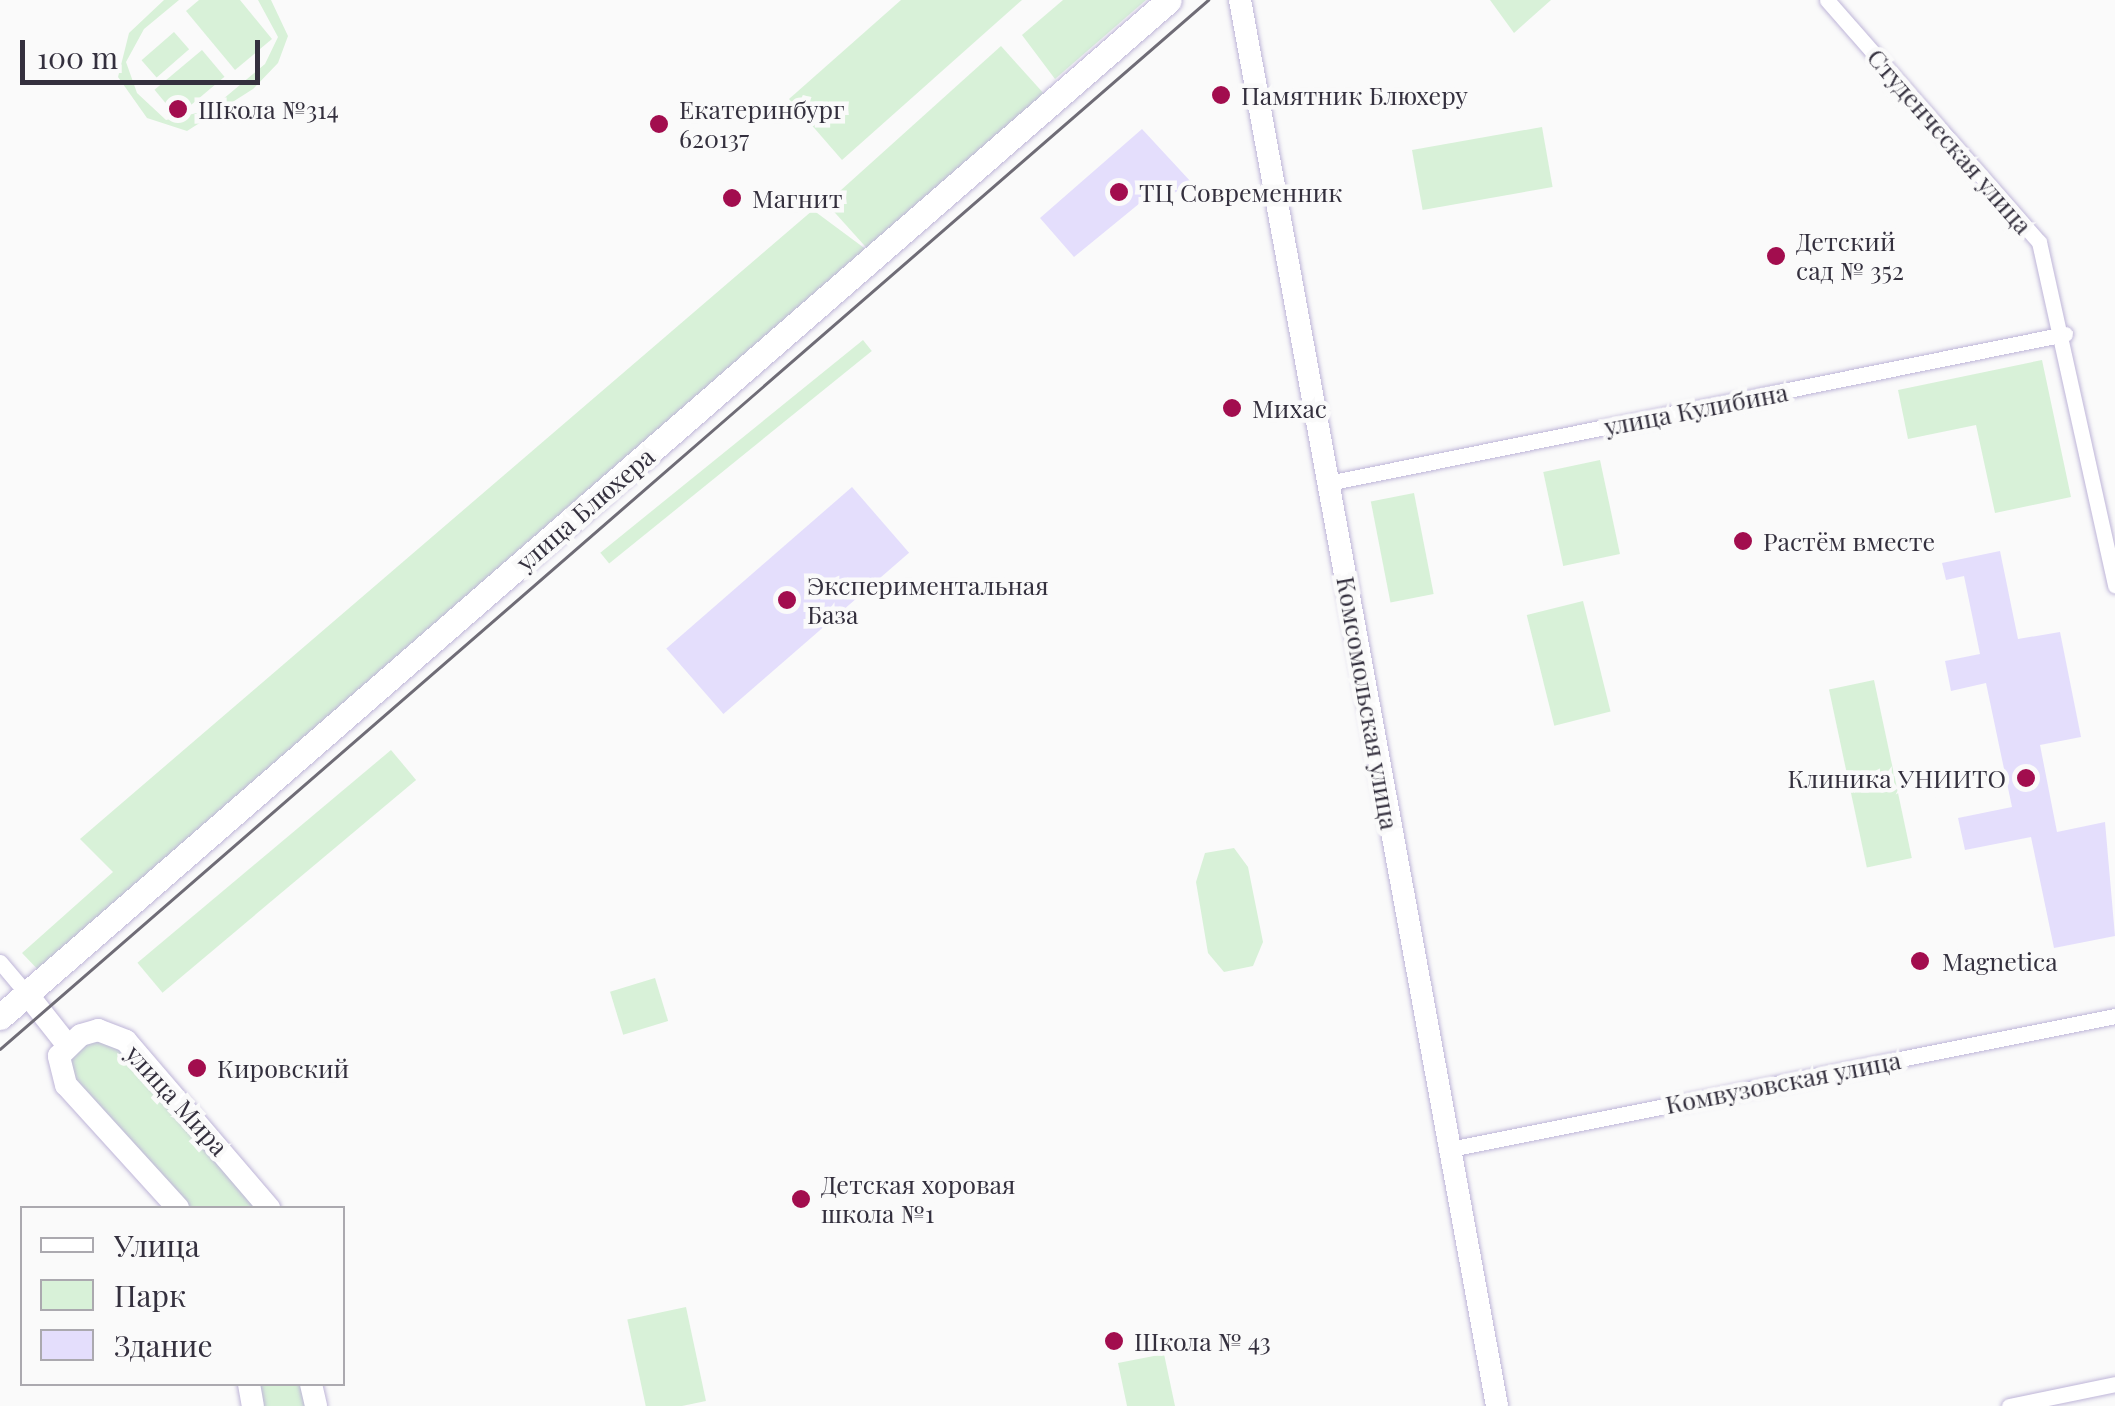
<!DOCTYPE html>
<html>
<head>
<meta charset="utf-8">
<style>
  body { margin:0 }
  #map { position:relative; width:2115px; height:1406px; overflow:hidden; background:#fafafa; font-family:"Playfair Display",serif }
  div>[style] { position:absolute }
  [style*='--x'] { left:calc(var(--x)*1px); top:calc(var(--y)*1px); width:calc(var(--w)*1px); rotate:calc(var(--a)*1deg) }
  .green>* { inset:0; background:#d8f1d8; transform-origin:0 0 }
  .building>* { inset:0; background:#e4defc; transform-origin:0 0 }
  .roads { filter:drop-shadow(0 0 2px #beb5d8) drop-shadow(0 0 2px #beb5d8) }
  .street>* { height:15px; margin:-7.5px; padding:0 7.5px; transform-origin:7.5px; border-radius:7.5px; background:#fff }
  .secondary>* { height:22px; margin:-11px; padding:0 11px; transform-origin:11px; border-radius:11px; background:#fff }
  .primary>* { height:25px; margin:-12.5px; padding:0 12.5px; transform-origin:12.5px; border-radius:12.5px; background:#fff }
  .tram>* { height:2.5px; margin:-1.25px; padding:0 1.25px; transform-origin:1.25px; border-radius:1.25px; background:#6f6c76 }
  .dots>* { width:28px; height:28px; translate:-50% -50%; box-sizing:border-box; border:5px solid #fafafa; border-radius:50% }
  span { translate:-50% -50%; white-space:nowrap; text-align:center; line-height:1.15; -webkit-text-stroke:9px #fafafa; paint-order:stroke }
  .poi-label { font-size:25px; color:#34303e }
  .left { translate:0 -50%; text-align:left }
  .right { translate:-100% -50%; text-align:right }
  .street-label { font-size:25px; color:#34303e }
  .legend { position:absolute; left:20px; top:1206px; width:325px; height:180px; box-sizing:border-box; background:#fafafa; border:2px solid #aba9af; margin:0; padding:12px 18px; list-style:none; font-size:30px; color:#34303e }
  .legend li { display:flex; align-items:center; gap:20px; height:50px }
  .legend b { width:50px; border:2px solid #aba9af }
  .scale { position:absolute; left:20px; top:40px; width:240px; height:45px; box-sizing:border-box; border:5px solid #34303e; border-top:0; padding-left:12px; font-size:30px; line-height:35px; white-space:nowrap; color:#34303e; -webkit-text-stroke:8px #fafafa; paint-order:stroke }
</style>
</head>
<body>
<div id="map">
  <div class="green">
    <i style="clip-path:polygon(164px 0,179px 0,144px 29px,126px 62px,137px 93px,166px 120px,210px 110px,265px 64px,278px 37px,258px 0,271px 0,288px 36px,278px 63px,253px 89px,187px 131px,147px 118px,118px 77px,129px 33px)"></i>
    <i style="clip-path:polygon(199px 0,240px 0,272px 39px,235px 70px,186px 11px)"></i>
    <i style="clip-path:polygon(901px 0,1022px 0,842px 160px,789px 99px)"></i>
    <i style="clip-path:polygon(1063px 0,1146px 0,1055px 79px,1022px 35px)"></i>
    <i style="clip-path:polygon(1490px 0,1551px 0,1514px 33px)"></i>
    <i style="left:174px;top:32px;width:23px;height:43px;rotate:49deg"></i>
    <i style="left:1001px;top:46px;width:77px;height:235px;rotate:48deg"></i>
    <i style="left:202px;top:50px;width:35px;height:62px;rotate:50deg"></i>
    <i style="left:1542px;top:127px;width:61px;height:132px;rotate:80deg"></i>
    <i style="clip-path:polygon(813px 210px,875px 256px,45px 977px,22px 953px,113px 872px,80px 839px)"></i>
    <i style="left:863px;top:340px;width:14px;height:338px;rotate:51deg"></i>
    <i style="clip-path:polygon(2042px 360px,2071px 497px,1995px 513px,1976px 425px,1908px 439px,1898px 390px)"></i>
    <i style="left:1600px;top:460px;width:96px;height:58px;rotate:78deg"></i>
    <i style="left:1414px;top:493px;width:103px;height:44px;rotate:79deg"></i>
    <i style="left:1583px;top:601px;width:114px;height:58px;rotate:76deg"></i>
    <i style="left:1874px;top:680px;width:182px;height:46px;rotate:78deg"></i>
    <i style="left:391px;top:750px;width:39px;height:331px;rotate:50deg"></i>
    <i style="clip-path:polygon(1234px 848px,1248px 867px,1263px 942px,1253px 966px,1224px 972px,1208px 953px,1196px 882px,1205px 853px)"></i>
    <i style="left:655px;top:978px;width:45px;height:47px;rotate:73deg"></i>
    <i style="clip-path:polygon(111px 1033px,269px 1208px,178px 1208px,66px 1085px,68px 1046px)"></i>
    <i style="left:686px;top:1307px;width:96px;height:60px;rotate:78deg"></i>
    <i style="clip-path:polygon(1164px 1354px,1175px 1406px,1127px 1406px,1118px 1363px)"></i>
    <i style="left:249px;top:1384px;width:62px;height:22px"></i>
  </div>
  <div class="building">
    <i style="clip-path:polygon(1142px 129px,1192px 183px,1158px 202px,1151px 194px,1074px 257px,1040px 218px)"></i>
    <i style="left:852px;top:487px;width:87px;height:246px;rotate:49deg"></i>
    <i style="clip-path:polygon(2000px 551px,2018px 639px,2060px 632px,2081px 737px,2040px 745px,2057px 832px,2105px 822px,2115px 936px,2054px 948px,2031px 837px,1965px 850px,1958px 818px,2012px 807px,1986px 683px,1951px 691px,1945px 661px,1980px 654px,1964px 576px,1946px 580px,1942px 563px)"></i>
  </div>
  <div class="roads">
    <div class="street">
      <i style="--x:1827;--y:0;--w:322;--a:48.8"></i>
      <i style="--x:2039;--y:242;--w:352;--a:77.5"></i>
      <i style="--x:1328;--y:483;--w:752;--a:-11.43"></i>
      <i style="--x:0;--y:962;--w:42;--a:49.8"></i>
      <i style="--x:1450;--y:1149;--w:678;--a:-11.31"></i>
      <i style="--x:2009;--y:1406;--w:108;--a:-11.7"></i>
    </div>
    <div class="secondary">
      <i style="--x:1240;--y:0;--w:1429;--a:79.64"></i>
      <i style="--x:27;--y:994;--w:66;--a:51.7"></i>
      <i style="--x:178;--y:1208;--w:166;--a:-132.3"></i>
      <i style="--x:66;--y:1085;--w:30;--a:-104"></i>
      <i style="--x:59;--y:1056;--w:30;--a:-44"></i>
      <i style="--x:81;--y:1035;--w:18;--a:-16"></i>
      <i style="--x:98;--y:1030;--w:30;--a:21"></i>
      <i style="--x:126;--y:1041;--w:220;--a:49.4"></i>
      <i style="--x:249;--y:1384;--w:22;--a:80"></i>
      <i style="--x:311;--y:1384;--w:23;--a:77"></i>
    </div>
    <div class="primary">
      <i style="--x:0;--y:1017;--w:1549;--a:-41.02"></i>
    </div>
  </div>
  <div class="tram">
    <i style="--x:0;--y:1049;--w:1600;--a:-40.97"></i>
  </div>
  <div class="dots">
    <i style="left:1221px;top:95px;background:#a20d4e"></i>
    <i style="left:178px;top:109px;background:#a20d4e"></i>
    <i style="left:659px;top:124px;background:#a20d4e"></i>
    <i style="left:1119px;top:192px;background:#a20d4e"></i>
    <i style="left:732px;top:198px;background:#a20d4e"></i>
    <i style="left:1776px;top:256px;background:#a20d4e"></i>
    <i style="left:1232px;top:408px;background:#a20d4e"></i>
    <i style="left:1743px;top:541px;background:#a20d4e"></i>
    <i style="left:787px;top:600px;background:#a20d4e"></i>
    <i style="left:2026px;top:778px;background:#a20d4e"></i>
    <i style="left:1920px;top:961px;background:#a20d4e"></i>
    <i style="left:197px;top:1068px;background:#a20d4e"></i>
    <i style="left:801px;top:1199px;background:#a20d4e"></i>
    <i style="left:1114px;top:1341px;background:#a20d4e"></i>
  </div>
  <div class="poi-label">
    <span class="left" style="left:1241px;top:95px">Памятник Блюхеру</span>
    <span class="left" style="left:198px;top:109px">Школа №314</span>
    <span class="left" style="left:679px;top:124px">Екатеринбург<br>620137</span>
    <span class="left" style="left:1139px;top:192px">ТЦ Современник</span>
    <span class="left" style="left:752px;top:198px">Магнит</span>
    <span class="left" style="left:1796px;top:256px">Детский<br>сад № 352</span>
    <span class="left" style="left:1252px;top:408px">Михас</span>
    <span class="left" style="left:1763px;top:541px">Растём вместе</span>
    <span class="left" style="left:807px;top:600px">Экспериментальная<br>База</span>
    <span class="right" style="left:2006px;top:778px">Клиника УНИИТО</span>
    <span class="left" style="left:1942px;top:961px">Magnetica</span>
    <span class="left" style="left:217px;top:1068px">Кировский</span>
    <span class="left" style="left:821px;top:1199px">Детская хоровая<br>школа №1</span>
    <span class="left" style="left:1134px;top:1341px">Школа № 43</span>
  </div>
  <div class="street-label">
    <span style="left:1950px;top:141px;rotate:49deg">Студенческая улица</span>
    <span style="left:1696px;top:409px;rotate:-11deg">улица Кулибина</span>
    <span style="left:585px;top:509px;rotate:-41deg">улица Блюхера</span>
    <span style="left:1368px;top:703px;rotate:80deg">Комсомольская улица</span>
    <span style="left:1783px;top:1082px;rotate:-11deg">Комвузовская улица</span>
    <span style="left:177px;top:1100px;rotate:48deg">улица Мира</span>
  </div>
  <ul class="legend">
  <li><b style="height:12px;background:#fff"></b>Улица</li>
  <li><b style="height:28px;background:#d8f1d8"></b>Парк</li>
  <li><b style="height:28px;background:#e4defc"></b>Здание</li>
  </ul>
  <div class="scale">100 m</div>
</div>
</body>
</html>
